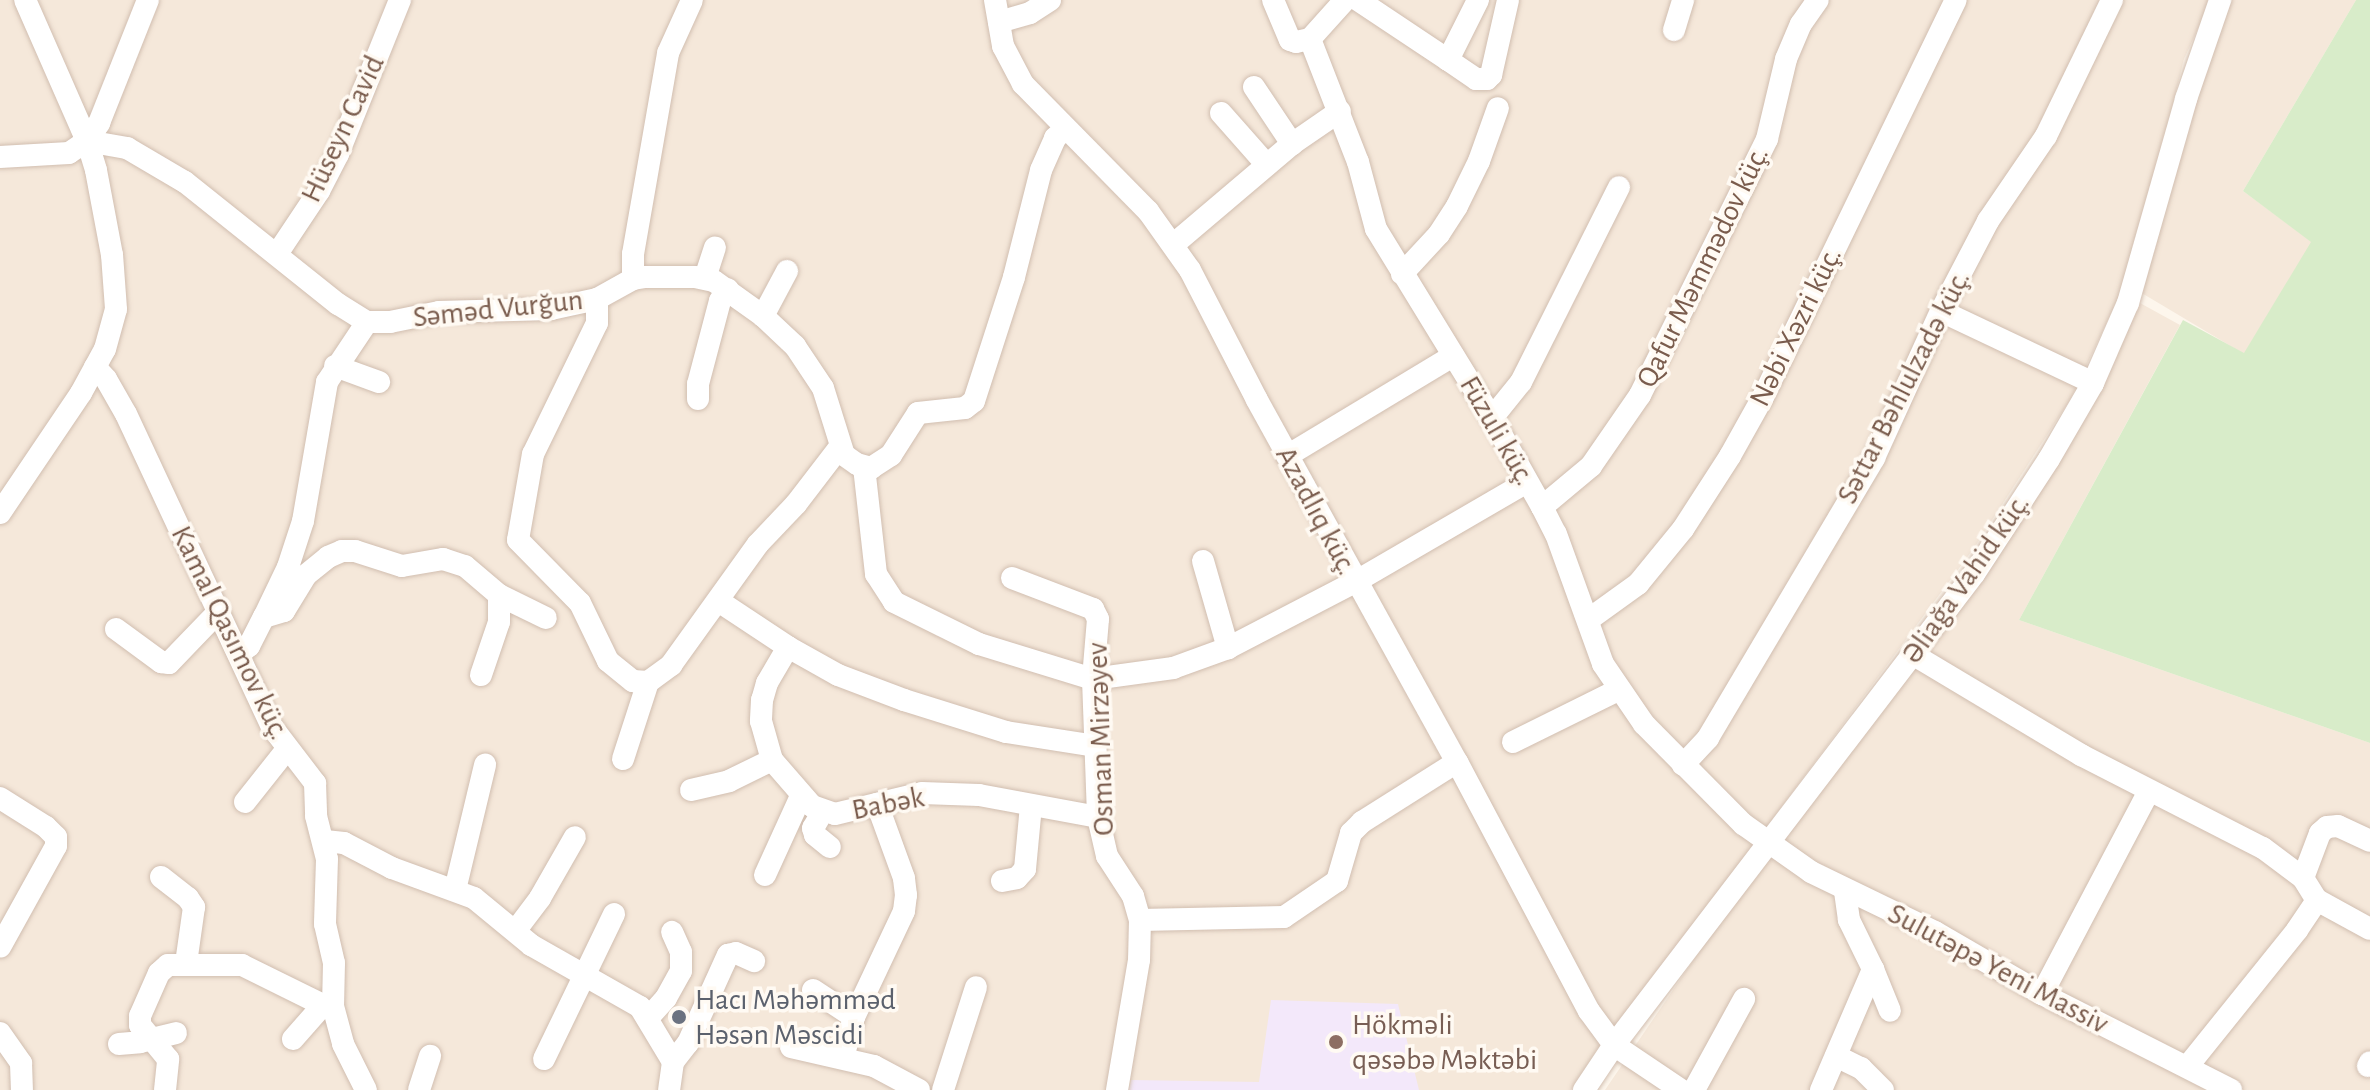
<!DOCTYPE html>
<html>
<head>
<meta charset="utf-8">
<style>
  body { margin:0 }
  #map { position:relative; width:2370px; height:1090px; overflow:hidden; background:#fdf6ec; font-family:"Alegreya Sans",sans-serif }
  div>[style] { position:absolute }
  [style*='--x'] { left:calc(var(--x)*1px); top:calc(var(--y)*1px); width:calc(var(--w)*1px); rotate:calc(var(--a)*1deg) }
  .residential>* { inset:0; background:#f5e8da }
  .education>* { inset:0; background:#f3e8fa }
  .green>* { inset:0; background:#d8ecc9 }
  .roads { filter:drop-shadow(0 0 2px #d1beb0) drop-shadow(0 0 2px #d1beb0) }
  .minor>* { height:22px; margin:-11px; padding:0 11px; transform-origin:11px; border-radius:11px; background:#fff }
  .dots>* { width:22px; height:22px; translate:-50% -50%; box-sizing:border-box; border:4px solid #fffaf3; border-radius:50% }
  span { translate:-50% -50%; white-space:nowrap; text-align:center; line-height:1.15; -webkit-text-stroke:7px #fffaf3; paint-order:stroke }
  .street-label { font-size:30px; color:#7a5c4d }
  .worship-label { font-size:30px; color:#5b616d }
  .left { translate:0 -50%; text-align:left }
  .education-label { font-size:30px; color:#785e54 }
</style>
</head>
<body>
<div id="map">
  <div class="residential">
    <i style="clip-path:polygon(0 0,2211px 0,2184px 59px,2138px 244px,2121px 292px,2071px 398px,1974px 548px,1571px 1090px,0 1090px)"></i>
    <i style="clip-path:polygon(2232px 0,2356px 0,2243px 191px,2312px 242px,2244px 354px,2140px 292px,2208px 64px)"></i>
    <i style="clip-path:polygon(2140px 303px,2180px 325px,2019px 620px,2370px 743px,2370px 1090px,1605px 1090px,1703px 946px,2091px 408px)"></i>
  </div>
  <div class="education">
    <i style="clip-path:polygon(1271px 1000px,1398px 1004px,1419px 1090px,1129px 1090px,1131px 1080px,1259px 1082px)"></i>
  </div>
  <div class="green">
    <i style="clip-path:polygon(2356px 0,2370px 0,2370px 743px,2019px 620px,2183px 320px,2244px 353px,2311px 242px,2243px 191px)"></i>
  </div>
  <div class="roads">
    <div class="minor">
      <i style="--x:995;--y:0;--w:47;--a:80.1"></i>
      <i style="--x:1003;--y:46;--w:43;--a:62.2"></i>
      <i style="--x:1023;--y:84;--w:178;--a:45.5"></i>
      <i style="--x:1148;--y:211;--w:72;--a:54.6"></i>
      <i style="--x:1190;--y:270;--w:146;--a:62.7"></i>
      <i style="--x:1257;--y:400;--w:414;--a:61.1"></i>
      <i style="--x:1457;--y:762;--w:282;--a:62.1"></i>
      <i style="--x:1589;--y:1011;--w:42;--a:53.7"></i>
      <i style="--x:1614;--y:1045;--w:81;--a:33.9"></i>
      <i style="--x:1273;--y:0;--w:43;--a:67"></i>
      <i style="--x:1290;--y:40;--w:6;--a:18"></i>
      <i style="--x:1296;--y:42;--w:14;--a:-12"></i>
      <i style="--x:1310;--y:39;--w:132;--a:68.7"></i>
      <i style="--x:1358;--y:162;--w:69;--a:75"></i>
      <i style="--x:1376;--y:229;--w:222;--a:58.5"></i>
      <i style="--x:1492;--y:418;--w:102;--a:60.7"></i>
      <i style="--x:1542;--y:507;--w:30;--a:63"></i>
      <i style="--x:1556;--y:534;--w:138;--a:70.1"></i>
      <i style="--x:1603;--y:664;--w:73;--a:55.7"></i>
      <i style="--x:1644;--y:724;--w:141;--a:45.3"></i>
      <i style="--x:1743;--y:824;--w:83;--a:35.2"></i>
      <i style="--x:1811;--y:872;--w:138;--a:25.8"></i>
      <i style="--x:1935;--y:932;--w:124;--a:30.1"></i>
      <i style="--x:2042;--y:994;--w:212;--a:26.9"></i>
      <i style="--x:1358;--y:0;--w:108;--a:33.7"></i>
      <i style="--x:1448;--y:60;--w:67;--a:-63.4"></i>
      <i style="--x:999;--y:22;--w:32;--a:-16"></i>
      <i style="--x:1030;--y:13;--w:24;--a:-33"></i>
      <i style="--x:1674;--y:30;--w:31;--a:-73"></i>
      <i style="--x:1310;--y:39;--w:52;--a:-48.1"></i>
      <i style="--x:1448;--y:60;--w:34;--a:34"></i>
      <i style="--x:1476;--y:79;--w:11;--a:0"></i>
      <i style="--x:1487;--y:79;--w:6;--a:-45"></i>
      <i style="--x:1491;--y:75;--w:77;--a:-77.2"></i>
      <i style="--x:1254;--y:87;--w:69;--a:56.3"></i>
      <i style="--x:1221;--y:113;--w:69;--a:48.5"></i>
      <i style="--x:87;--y:141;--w:41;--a:9.9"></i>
      <i style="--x:127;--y:148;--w:67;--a:30.4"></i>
      <i style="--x:185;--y:182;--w:196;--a:38.6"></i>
      <i style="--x:338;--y:304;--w:34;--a:32"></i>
      <i style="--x:367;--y:322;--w:23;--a:0"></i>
      <i style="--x:390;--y:322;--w:50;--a:-11.5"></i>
      <i style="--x:439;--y:312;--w:112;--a:-1.5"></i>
      <i style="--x:551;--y:309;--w:47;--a:-12.3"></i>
      <i style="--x:597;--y:299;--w:41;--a:-29.1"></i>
      <i style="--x:633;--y:279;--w:11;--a:-10"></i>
      <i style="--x:644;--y:277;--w:51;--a:0"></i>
      <i style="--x:695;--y:277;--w:19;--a:12"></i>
      <i style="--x:714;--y:281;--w:60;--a:35.5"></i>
      <i style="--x:763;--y:316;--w:44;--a:43.2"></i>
      <i style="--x:795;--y:346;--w:50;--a:56.3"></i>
      <i style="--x:823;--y:388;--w:70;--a:72.6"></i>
      <i style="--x:844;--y:455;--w:16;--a:35"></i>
      <i style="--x:857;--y:464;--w:15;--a:16"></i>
      <i style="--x:871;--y:468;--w:24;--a:-33"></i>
      <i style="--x:891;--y:455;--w:50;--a:-57.3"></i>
      <i style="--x:918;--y:413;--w:47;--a:-6.1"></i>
      <i style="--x:965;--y:408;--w:11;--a:-38"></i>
      <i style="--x:974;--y:401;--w:130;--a:-72.1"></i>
      <i style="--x:1014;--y:277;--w:110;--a:-75.8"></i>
      <i style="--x:1041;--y:170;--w:35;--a:-66"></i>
      <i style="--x:1055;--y:138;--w:13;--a:-42"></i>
      <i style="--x:0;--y:157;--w:69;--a:-3.3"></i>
      <i style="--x:69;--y:153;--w:22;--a:-34"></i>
      <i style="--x:87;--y:141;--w:22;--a:-56"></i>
      <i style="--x:99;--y:123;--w:132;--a:-68.3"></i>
      <i style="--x:1174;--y:244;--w:155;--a:-40.3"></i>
      <i style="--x:1292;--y:144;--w:58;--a:-34.5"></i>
      <i style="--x:277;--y:254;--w:76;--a:-56.3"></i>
      <i style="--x:319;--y:191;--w:42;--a:-62.8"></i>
      <i style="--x:338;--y:154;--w:166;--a:-68.1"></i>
      <i style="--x:1402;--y:274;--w:54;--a:-47.2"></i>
      <i style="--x:1439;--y:234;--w:33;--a:-57"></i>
      <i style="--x:1457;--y:206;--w:50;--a:-63.9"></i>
      <i style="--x:1479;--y:161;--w:56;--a:-70.3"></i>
      <i style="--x:705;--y:278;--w:32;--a:-72"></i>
      <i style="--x:633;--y:279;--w:25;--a:-90"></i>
      <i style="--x:633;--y:254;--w:204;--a:-80.1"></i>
      <i style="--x:668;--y:53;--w:58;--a:-65.6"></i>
      <i style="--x:597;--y:299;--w:24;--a:90"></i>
      <i style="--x:597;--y:323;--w:146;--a:116"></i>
      <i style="--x:533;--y:454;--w:87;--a:99.9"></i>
      <i style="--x:518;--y:540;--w:88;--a:45.5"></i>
      <i style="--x:580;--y:603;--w:64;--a:64.2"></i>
      <i style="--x:608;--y:661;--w:32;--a:39"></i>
      <i style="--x:633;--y:681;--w:15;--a:4"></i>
      <i style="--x:1941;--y:311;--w:168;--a:25.3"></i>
      <i style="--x:763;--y:316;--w:51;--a:-61.9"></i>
      <i style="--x:335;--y:366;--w:47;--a:20"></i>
      <i style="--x:95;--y:367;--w:16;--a:47"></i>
      <i style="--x:106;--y:379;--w:40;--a:60.3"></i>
      <i style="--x:126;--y:414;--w:345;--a:65"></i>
      <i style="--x:272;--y:727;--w:71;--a:52.5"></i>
      <i style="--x:315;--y:783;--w:33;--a:88"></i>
      <i style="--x:316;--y:816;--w:44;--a:75.7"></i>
      <i style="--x:327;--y:859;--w:65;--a:91.8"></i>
      <i style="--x:325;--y:924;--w:40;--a:77"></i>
      <i style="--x:334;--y:963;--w:43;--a:91.3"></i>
      <i style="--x:333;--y:1006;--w:39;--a:75"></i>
      <i style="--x:343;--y:1044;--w:51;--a:63.4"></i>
      <i style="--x:698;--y:399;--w:15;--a:-90"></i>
      <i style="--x:698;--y:384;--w:86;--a:-75.2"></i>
      <i style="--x:720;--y:301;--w:14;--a:-56"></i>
      <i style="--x:1492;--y:418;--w:46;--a:-51.1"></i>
      <i style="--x:1521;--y:382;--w:218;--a:-63.3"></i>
      <i style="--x:1287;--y:456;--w:194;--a:-31.1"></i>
      <i style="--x:864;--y:467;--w:108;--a:83.6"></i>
      <i style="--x:876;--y:574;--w:33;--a:57"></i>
      <i style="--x:894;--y:602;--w:95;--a:26.3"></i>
      <i style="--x:979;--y:644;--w:119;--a:17.1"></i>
      <i style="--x:1093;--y:679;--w:81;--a:-7.8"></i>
      <i style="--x:1173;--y:668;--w:59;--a:-20"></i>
      <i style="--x:1228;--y:648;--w:143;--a:-27.5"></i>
      <i style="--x:1355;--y:582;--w:199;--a:-30.2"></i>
      <i style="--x:1542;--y:507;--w:64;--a:-39.9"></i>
      <i style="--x:1591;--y:466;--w:86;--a:-55.4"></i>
      <i style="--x:1640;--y:395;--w:286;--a:-63.6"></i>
      <i style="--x:1767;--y:139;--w:82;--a:-76.6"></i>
      <i style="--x:1786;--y:59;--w:38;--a:-67"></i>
      <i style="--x:1801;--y:24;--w:29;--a:-55"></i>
      <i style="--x:0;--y:513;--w:145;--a:-56"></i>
      <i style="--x:81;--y:393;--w:50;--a:-61.4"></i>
      <i style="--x:105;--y:349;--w:41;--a:-74.6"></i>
      <i style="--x:116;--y:309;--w:54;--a:-94.2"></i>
      <i style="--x:112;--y:255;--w:86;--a:-100.7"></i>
      <i style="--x:96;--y:170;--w:30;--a:-107"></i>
      <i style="--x:87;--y:141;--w:154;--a:-113.7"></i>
      <i style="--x:1203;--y:561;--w:91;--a:74"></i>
      <i style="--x:1012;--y:578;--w:87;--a:20.9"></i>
      <i style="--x:1093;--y:609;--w:11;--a:63"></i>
      <i style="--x:1098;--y:619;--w:60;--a:94.8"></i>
      <i style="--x:1093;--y:679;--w:138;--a:87.9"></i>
      <i style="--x:1098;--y:817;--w:40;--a:77"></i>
      <i style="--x:1107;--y:856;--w:48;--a:57"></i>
      <i style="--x:1133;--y:896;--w:25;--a:74"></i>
      <i style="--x:1140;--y:920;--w:40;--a:91.4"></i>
      <i style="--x:1139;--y:960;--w:132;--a:99.6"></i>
      <i style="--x:499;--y:595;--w:52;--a:26.1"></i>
      <i style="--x:720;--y:602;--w:82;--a:33.5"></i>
      <i style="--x:788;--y:647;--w:57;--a:29.2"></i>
      <i style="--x:838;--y:675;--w:71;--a:20.7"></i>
      <i style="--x:904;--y:700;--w:107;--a:17.4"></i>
      <i style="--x:1006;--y:732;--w:90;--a:8.9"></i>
      <i style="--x:264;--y:617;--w:21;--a:-17"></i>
      <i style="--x:284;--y:611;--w:42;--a:-58.6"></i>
      <i style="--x:306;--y:575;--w:28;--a:-39"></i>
      <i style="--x:328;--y:557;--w:15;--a:-23"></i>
      <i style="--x:342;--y:551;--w:13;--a:0"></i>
      <i style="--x:355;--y:551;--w:49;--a:17.7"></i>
      <i style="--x:402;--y:566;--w:42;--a:-9.7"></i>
      <i style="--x:443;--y:559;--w:23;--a:18"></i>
      <i style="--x:465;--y:566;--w:45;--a:40.5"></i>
      <i style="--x:499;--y:595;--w:27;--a:90"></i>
      <i style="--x:499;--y:622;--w:56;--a:108.8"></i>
      <i style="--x:1588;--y:620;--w:62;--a:-35.8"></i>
      <i style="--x:1638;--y:584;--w:71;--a:-50.7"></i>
      <i style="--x:1683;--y:529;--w:87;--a:-57.2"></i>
      <i style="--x:1730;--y:456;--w:68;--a:-60.8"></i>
      <i style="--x:1763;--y:397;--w:441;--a:-64.1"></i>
      <i style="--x:116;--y:629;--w:56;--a:36.3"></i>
      <i style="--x:161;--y:662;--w:8;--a:7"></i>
      <i style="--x:169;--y:663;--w:71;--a:-46.1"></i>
      <i style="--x:788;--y:647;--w:42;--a:120.3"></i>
      <i style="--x:767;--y:683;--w:18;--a:106"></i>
      <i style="--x:762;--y:700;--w:21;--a:93"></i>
      <i style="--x:761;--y:721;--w:41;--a:74.2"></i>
      <i style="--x:772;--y:760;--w:61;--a:49"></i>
      <i style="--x:812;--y:806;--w:24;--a:19"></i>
      <i style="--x:835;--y:814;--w:89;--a:-13.6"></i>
      <i style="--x:922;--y:793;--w:57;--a:2"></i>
      <i style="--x:979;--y:795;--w:121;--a:10.5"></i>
      <i style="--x:239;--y:654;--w:13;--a:-39"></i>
      <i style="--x:249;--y:646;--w:33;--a:-63"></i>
      <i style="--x:264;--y:617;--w:55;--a:-64.4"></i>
      <i style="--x:288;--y:567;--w:48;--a:-71.9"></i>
      <i style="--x:303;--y:521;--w:141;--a:-80.2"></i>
      <i style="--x:327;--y:382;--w:72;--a:-56.3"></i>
      <i style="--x:1914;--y:655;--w:195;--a:30.9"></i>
      <i style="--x:2081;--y:755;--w:204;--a:27.1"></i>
      <i style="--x:2263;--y:848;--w:50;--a:36.9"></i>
      <i style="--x:2303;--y:878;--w:26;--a:58"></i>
      <i style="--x:2317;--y:900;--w:60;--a:28.7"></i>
      <i style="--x:1513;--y:742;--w:117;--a:-26.3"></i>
      <i style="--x:623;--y:759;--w:81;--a:-72"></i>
      <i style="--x:648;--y:682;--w:29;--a:-36"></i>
      <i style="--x:671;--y:665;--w:149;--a:-54.3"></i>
      <i style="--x:758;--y:544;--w:55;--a:-46.5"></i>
      <i style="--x:796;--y:504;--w:71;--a:-52.5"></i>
      <i style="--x:1683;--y:765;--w:37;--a:-47"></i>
      <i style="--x:1708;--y:738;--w:326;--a:-59.3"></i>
      <i style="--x:1874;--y:458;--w:162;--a:-65.5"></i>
      <i style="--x:1941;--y:311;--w:102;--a:-62.4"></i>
      <i style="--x:1988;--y:221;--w:103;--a:-55.7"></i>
      <i style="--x:2046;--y:136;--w:151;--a:-64.1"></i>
      <i style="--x:691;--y:790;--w:39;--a:-13"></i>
      <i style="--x:729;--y:781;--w:48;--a:-26"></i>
      <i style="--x:0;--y:798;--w:54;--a:32.2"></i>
      <i style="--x:46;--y:827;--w:14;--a:45"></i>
      <i style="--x:56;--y:837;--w:9;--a:90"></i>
      <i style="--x:56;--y:846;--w:115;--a:119"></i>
      <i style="--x:245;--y:802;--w:68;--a:-51.6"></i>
      <i style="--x:823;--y:811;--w:20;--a:120"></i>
      <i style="--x:813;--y:828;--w:7;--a:74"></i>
      <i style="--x:815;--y:835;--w:19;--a:39"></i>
      <i style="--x:325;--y:841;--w:19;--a:6"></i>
      <i style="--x:344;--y:843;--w:54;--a:27.5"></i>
      <i style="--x:392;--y:868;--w:87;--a:20.1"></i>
      <i style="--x:474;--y:898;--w:74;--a:39.5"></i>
      <i style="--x:531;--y:945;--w:125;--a:29.6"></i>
      <i style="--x:640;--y:1007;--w:64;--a:59"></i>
      <i style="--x:673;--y:1062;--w:28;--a:98"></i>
      <i style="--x:765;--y:875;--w:87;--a:-65.5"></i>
      <i style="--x:161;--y:877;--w:34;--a:38"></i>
      <i style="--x:188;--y:898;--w:11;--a:56"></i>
      <i style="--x:194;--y:907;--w:57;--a:98.1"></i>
      <i style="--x:2303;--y:878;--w:48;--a:-69.3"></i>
      <i style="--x:2320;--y:833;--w:9;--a:-41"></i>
      <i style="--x:2327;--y:827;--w:11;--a:-5"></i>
      <i style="--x:2338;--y:826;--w:35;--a:25"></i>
      <i style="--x:1002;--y:881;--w:15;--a:-11"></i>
      <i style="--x:1017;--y:878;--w:12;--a:-48"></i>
      <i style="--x:1025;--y:869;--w:64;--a:-84.6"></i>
      <i style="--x:455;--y:890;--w:129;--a:-76.5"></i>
      <i style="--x:1140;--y:920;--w:144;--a:-1.2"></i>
      <i style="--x:1284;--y:917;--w:64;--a:-34.2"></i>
      <i style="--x:1337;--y:881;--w:50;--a:-73.7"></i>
      <i style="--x:1351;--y:833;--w:16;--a:-45"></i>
      <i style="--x:1362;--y:822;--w:112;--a:-32.3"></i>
      <i style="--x:516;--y:930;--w:40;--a:-53"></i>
      <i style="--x:540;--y:898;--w:70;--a:-60.2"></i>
      <i style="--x:1873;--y:969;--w:45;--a:68"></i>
      <i style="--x:813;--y:990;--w:49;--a:33.4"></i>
      <i style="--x:2042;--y:994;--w:229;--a:-62.2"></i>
      <i style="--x:649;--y:1017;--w:25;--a:-48"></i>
      <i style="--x:666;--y:998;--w:31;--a:-61"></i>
      <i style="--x:681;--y:971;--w:19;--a:-90"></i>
      <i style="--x:681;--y:952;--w:22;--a:-114"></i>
      <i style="--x:0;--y:1033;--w:37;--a:55"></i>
      <i style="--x:21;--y:1063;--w:27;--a:88"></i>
      <i style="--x:293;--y:1039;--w:45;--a:-48.6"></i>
      <i style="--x:119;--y:1044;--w:21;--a:-5"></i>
      <i style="--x:140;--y:1042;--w:37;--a:-14"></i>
      <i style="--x:791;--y:1047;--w:85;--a:12.9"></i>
      <i style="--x:874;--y:1066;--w:51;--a:28.1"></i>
      <i style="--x:1836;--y:1056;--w:28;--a:26"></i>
      <i style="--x:1861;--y:1068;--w:31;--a:45"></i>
      <i style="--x:843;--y:1058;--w:42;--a:-75"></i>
      <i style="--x:854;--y:1017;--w:117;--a:-64.7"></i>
      <i style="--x:904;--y:911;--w:16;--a:-83"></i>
      <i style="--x:906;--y:895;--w:17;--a:-97"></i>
      <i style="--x:904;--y:878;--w:79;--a:-110"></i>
      <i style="--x:544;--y:1059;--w:161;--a:-64.2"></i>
      <i style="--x:673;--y:1062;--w:24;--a:-52"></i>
      <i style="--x:688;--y:1043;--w:97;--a:-65.6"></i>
      <i style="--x:728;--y:955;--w:8;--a:-14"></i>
      <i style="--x:736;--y:953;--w:20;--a:24"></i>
      <i style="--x:2368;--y:1066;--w:4;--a:-63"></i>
      <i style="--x:2187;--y:1067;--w:176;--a:-51.2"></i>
      <i style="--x:2297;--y:930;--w:36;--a:-56"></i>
      <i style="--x:165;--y:1090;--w:31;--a:-84"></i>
      <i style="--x:168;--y:1059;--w:44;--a:-129.5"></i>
      <i style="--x:140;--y:1025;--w:9;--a:-90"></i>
      <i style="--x:140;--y:1016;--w:47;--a:-66.2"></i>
      <i style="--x:159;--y:973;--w:12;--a:-42"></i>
      <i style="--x:168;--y:965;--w:74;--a:0"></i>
      <i style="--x:242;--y:965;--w:90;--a:26.3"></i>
      <i style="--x:323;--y:1005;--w:10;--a:6"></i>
      <i style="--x:419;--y:1090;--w:36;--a:-72"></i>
      <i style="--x:943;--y:1090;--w:108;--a:-72.2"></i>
      <i style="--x:1584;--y:1090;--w:54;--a:-56.3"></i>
      <i style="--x:1614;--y:1045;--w:593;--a:-52.61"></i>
      <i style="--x:1974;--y:574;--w:137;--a:-56.9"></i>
      <i style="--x:2049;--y:459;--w:88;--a:-59.9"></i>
      <i style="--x:2093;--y:383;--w:87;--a:-66.4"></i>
      <i style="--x:2128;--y:303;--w:212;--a:-74.1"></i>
      <i style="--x:2186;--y:99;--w:105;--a:-71"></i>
      <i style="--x:1694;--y:1090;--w:104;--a:-61.2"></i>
      <i style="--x:1821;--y:1090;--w:132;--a:-66.7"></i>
      <i style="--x:1873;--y:969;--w:55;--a:-116.1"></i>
      <i style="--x:1849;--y:920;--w:30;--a:-98"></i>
    </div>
  </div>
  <div class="dots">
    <i style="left:679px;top:1017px;background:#6b7280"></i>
    <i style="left:1336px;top:1042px;background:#8d6e63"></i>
  </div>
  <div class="street-label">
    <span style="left:343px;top:129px;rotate:-65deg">Hüseyn Cavid</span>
    <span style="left:1703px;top:267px;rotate:-64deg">Qafur Məmmədov küç.</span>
    <span style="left:498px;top:309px;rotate:-6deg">Səməd Vurğun</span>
    <span style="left:1796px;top:327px;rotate:-64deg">Nəbi Xəzri küç.</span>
    <span style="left:1904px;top:387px;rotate:-63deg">Səttar Bəhlulzadə küç.</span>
    <span style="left:1497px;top:431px;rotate:60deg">Füzuli küç.</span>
    <span style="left:1316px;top:511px;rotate:62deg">Azadlıq küç.</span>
    <span style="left:1966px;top:579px;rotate:-55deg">Əliağa Vahid küç.</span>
    <span style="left:230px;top:633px;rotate:64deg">Kamal Qasımov küç.</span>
    <span style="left:1101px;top:739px;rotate:-92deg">Osman Mirzəyev</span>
    <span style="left:888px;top:804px;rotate:-11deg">Babək</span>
    <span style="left:1998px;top:969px;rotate:28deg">Sulutəpə Yeni Massiv</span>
  </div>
  <div class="worship-label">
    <span class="left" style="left:695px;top:1017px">Hacı Məhəmməd<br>Həsən Məscidi</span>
  </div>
  <div class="education-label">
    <span class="left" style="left:1352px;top:1042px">Hökməli<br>qəsəbə Məktəbi</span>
  </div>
</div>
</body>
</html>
